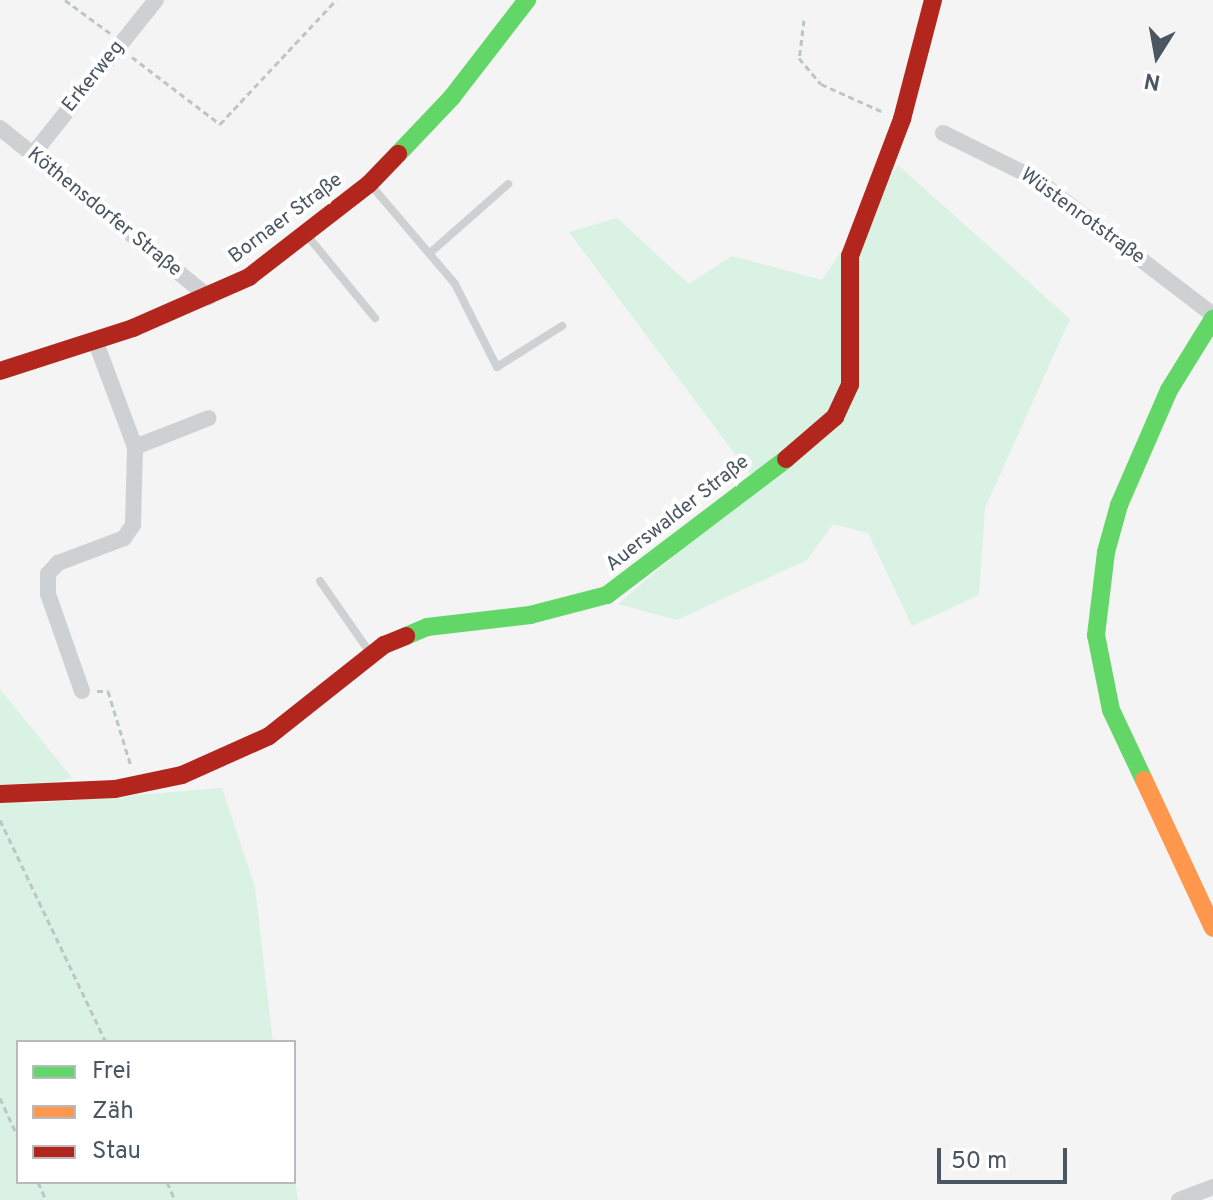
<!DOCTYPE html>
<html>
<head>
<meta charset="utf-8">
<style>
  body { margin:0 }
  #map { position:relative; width:1213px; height:1200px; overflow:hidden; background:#f4f4f4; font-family:Overpass,sans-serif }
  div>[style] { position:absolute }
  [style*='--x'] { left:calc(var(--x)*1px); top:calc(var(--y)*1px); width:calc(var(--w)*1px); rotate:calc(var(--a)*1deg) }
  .green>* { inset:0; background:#d9f2e3 }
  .path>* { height:3px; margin-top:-1.5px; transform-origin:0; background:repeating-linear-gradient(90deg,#bcc7c4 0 6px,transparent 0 10px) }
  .lane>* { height:8px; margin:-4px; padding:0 4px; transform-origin:4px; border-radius:4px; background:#ced0d2 }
  .street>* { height:16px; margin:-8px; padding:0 8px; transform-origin:8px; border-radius:8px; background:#ced0d2 }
  .fast>* { height:18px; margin:-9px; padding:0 9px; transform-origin:9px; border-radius:9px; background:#63d668 }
  .slow>* { height:18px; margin:-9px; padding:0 9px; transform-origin:9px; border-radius:9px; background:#ff974d }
  .jam>* { height:18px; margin:-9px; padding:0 9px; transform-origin:9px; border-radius:9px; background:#b3261e }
  span { translate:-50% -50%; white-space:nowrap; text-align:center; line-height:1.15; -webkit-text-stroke:8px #fff; paint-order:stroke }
  .street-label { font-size:20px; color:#4a5661 }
  .legend { position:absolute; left:16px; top:1040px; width:280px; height:144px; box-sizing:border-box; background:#fff; border:2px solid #b7bbc0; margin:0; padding:10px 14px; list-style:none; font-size:24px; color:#4a5661 }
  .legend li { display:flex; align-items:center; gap:16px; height:40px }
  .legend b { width:40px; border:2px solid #b7bbc0 }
  .north { position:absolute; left:1117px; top:16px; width:80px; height:80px; -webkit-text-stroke:6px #fff; paint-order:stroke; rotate:191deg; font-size:22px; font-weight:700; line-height:32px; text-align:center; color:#4a5661 }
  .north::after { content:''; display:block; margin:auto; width:28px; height:36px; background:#4a5661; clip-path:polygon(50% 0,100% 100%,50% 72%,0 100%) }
  .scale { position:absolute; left:937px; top:1148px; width:130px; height:36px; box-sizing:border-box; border:4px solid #4a5661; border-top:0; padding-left:10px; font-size:24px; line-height:28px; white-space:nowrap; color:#4a5661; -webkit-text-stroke:6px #fff; paint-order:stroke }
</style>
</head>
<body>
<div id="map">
  <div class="green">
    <i style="clip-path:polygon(898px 165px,1070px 319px,985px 508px,979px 595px,912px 626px,868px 533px,833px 524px,807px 560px,677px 620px,618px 604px,758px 485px,569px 232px,617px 218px,689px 284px,732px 256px,822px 280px)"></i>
    <i style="clip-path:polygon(0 689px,72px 778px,15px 791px,26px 804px,222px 788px,255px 887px,273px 1042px,18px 1042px,18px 1182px,294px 1182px,294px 1173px,298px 1200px,0 1200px)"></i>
  </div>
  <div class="path">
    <i style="--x:65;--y:0;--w:56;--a:36.3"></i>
    <i style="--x:804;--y:20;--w:38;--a:97"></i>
    <i style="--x:799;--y:58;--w:34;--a:50"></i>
    <i style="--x:821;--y:84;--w:68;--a:24.3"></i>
    <i style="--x:132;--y:57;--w:111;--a:37.3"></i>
    <i style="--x:220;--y:124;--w:170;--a:-46.9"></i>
    <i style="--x:97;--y:691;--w:11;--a:0"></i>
    <i style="--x:108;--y:691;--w:78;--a:73"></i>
    <i style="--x:0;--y:820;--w:246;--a:64.5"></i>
    <i style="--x:0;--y:1098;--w:43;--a:65.2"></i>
    <i style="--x:38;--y:1182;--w:20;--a:66"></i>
    <i style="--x:167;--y:1182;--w:20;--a:66"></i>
  </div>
  <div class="lane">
    <i style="--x:370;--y:184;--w:131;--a:49.6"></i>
    <i style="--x:455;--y:284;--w:93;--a:63.2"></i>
    <i style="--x:497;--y:367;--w:77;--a:-32.2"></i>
    <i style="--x:306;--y:234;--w:109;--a:50.6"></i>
    <i style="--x:431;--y:252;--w:103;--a:-41.4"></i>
    <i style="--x:320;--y:581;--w:89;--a:55.1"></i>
  </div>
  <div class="street">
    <i style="--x:0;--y:128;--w:269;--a:39"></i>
    <i style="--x:943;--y:133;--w:104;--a:26.3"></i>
    <i style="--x:1036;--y:179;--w:223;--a:37.5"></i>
    <i style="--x:33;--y:154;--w:197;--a:-51.4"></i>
    <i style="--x:95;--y:340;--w:114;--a:69.5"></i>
    <i style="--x:82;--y:691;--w:103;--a:-109.3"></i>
    <i style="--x:48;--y:594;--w:20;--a:-90"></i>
    <i style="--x:48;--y:574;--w:15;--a:-48"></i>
    <i style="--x:58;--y:563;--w:71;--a:-20.7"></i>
    <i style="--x:124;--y:538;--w:16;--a:-55"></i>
    <i style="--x:133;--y:525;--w:78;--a:-88.5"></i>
    <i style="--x:135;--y:447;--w:79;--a:-21.4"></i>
    <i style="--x:1179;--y:1200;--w:36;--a:-21"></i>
  </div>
  <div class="fast">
    <i style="--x:398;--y:154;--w:79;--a:-46.5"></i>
    <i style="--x:452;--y:97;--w:123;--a:-52.3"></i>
    <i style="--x:406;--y:636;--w:23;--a:-23"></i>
    <i style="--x:427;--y:627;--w:104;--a:-6.6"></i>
    <i style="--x:530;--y:615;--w:80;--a:-14.6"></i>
    <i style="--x:607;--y:595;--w:225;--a:-37.2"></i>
    <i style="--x:1144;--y:780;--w:77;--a:-115.2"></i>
    <i style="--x:1111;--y:710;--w:76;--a:-101.3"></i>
    <i style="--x:1096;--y:635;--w:84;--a:-83.1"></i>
    <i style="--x:1106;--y:552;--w:49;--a:-74.5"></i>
    <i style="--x:1119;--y:505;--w:125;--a:-66.5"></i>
    <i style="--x:1169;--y:390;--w:84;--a:-58.2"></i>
  </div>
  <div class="slow">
    <i style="--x:1144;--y:780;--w:163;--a:65"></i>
  </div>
  <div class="jam">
    <i style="--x:0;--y:371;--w:140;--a:-17.9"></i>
    <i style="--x:133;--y:328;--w:127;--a:-23.7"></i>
    <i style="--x:249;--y:277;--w:152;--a:-37.8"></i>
    <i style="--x:369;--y:184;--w:42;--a:-46"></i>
    <i style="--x:786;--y:459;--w:65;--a:-40.6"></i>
    <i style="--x:835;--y:417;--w:35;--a:-65"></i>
    <i style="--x:850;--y:385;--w:129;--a:-90"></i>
    <i style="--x:850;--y:256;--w:147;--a:-69.2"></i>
    <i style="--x:902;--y:119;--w:123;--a:-75.4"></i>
    <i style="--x:0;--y:794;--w:115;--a:-2.5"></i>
    <i style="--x:115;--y:789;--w:68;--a:-11.8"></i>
    <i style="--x:182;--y:775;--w:95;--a:-24.1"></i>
    <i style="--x:269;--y:736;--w:147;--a:-38.4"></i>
    <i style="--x:384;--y:645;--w:24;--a:-22"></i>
  </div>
  <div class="street-label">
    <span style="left:94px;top:77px;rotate:-51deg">Erkerweg</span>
    <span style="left:104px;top:213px;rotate:39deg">Köthensdorfer Straße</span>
    <span style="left:1082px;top:217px;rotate:36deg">Wüstenrotstraße</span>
    <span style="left:286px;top:219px;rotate:-37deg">Bornaer Straße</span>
    <span style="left:678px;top:514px;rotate:-38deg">Auerswalder Straße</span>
  </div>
  <ul class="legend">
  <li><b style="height:10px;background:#63d668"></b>Frei</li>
  <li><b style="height:10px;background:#ff974d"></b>Zäh</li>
  <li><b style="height:10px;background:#b3261e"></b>Stau</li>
  </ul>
  <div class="north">N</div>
  <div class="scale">50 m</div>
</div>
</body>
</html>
